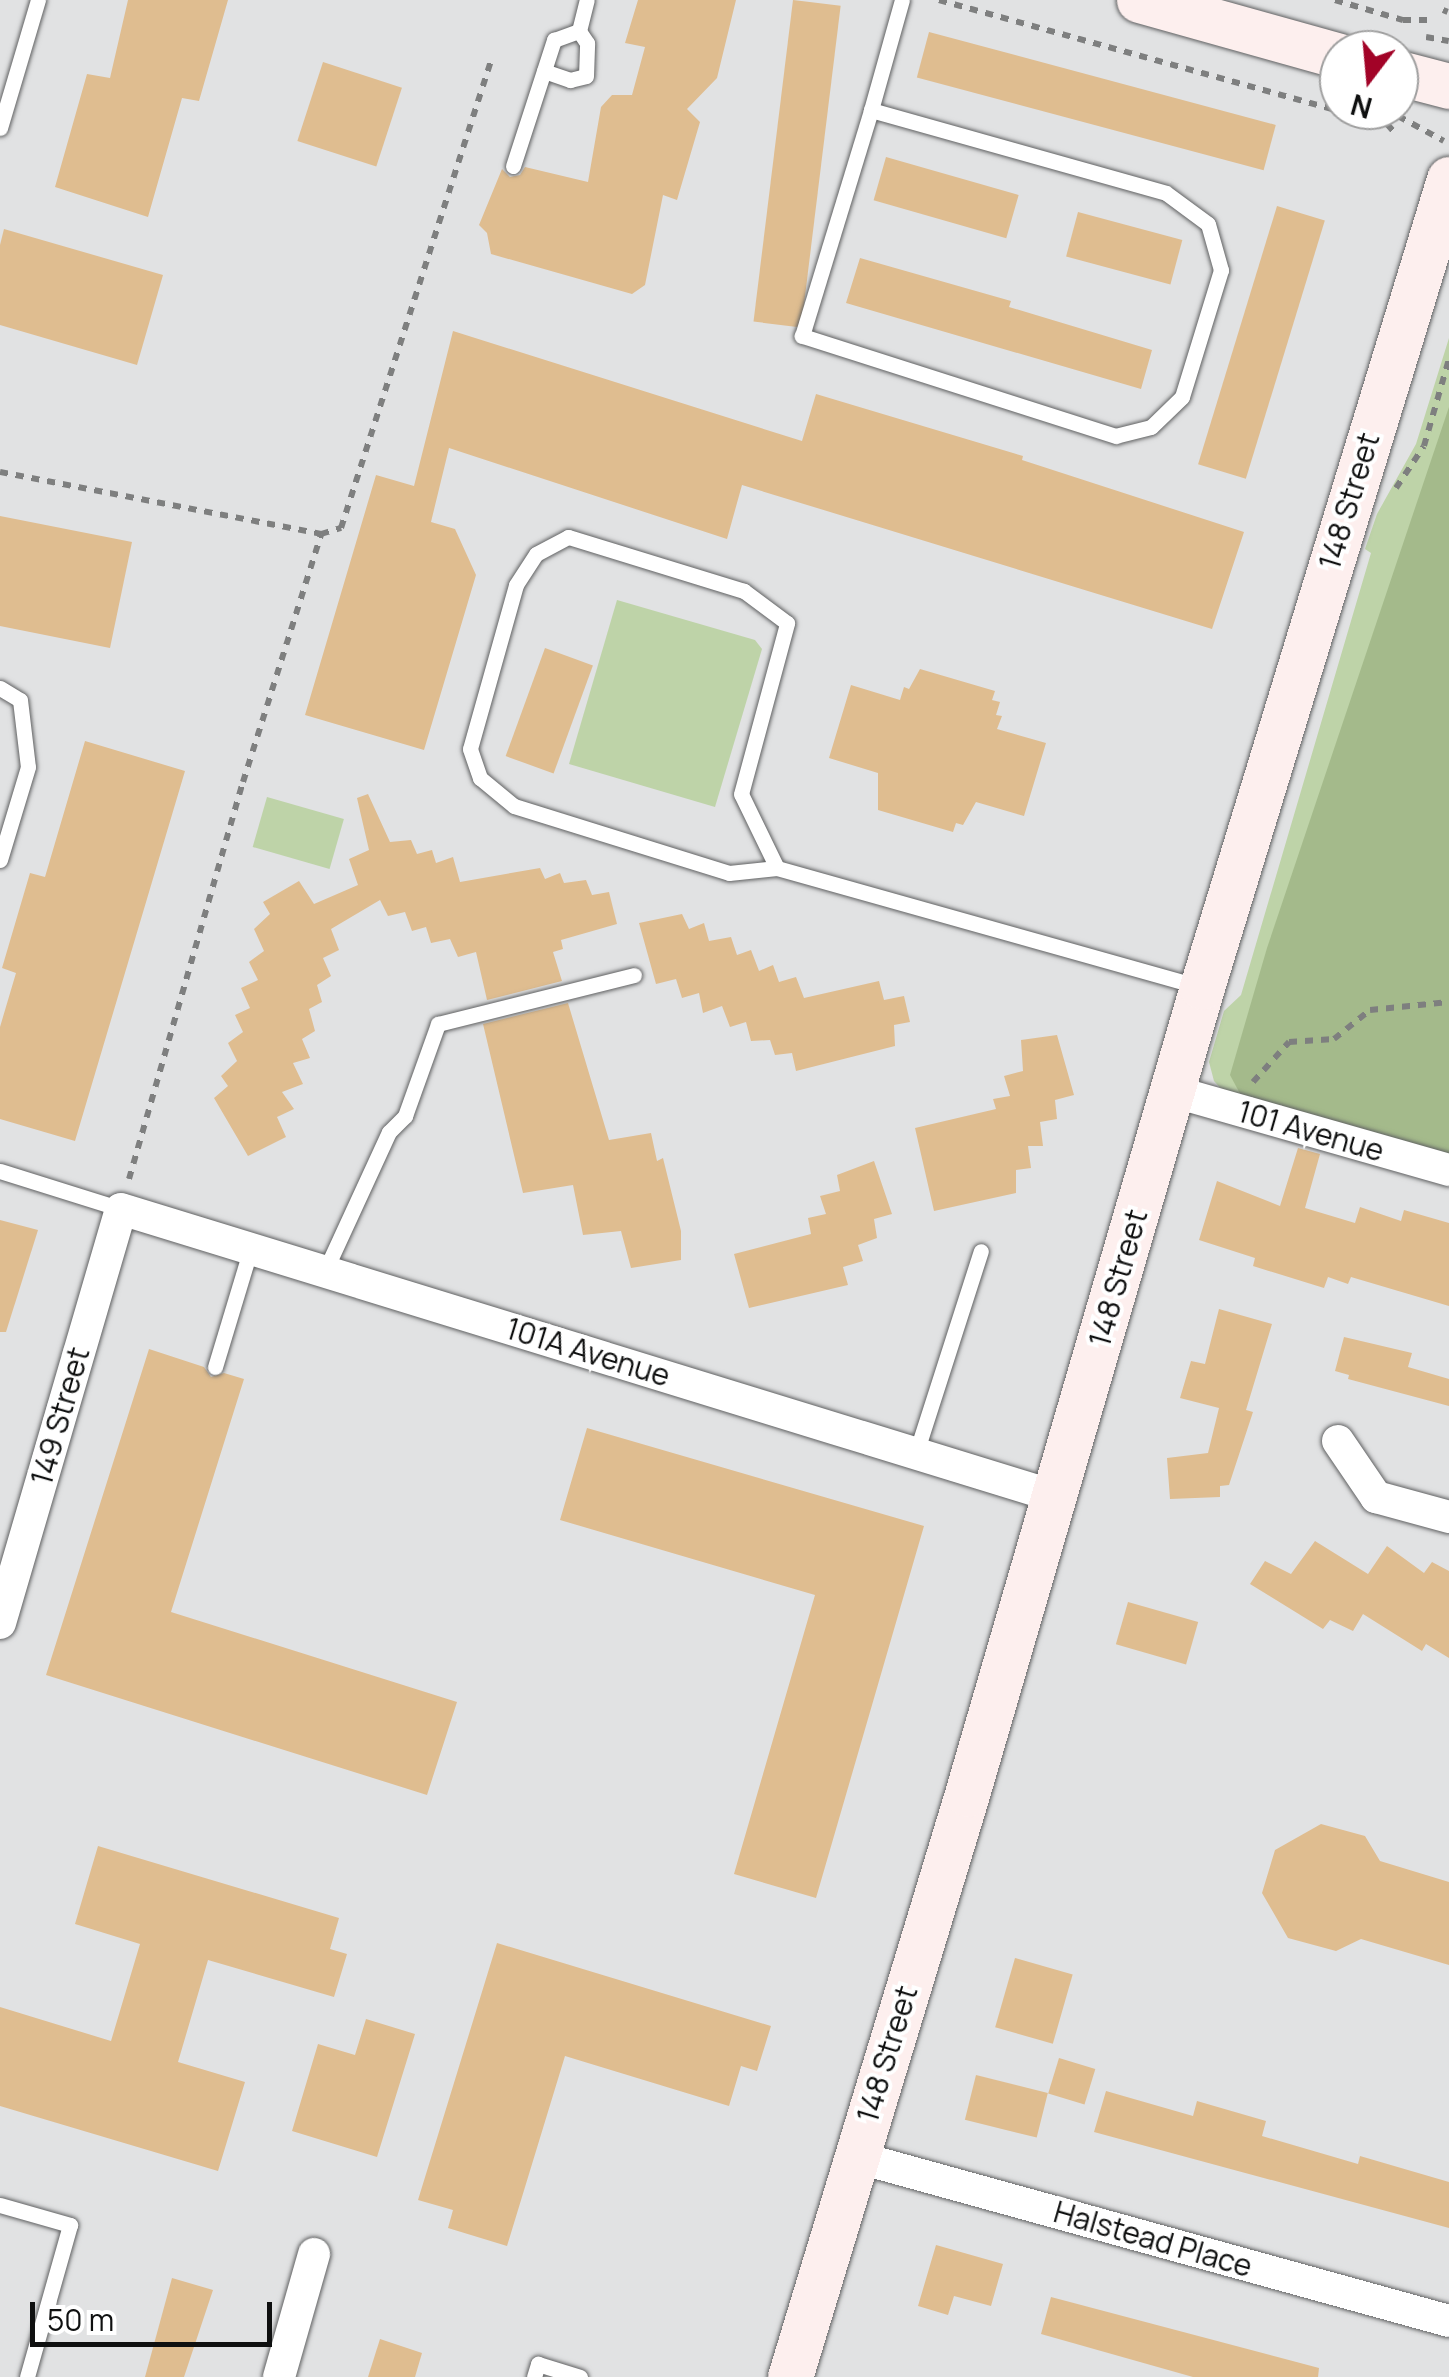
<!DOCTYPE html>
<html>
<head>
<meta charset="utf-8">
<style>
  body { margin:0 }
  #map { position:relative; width:1449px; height:2377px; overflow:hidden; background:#e1e2e3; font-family:Manrope,sans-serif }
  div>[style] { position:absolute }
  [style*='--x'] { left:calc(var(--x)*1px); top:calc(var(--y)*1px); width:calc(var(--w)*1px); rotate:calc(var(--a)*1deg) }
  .green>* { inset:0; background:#bed3a8; transform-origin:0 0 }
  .forest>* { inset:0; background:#a4ba8b }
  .building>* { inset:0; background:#dfbd90; transform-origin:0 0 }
  .path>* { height:6px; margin-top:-3px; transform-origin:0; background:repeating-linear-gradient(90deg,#7e7f7f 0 8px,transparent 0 16px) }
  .roads { filter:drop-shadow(0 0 2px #606162) drop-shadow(0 0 2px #606162) }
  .lane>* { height:15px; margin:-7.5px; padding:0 7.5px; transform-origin:7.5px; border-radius:7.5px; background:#fff }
  .street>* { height:32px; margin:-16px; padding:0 16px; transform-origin:16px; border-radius:16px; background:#fff }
  .secondary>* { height:45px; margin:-22.5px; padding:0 22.5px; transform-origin:22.5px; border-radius:22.5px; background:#fdefee }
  span { translate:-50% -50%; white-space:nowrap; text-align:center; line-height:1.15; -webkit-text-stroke:8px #fff; paint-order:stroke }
  .street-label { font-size:30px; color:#0f1010 }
  .north { position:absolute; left:1319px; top:30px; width:100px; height:100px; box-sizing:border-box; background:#fff; border:2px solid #9f9f9f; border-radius:50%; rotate:196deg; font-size:28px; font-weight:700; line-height:40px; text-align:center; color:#0f1010 }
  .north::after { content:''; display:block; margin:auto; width:35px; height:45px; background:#a20327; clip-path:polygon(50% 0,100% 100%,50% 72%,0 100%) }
  .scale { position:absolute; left:30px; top:2302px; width:242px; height:45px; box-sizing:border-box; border:5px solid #0f1010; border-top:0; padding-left:12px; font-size:30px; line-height:35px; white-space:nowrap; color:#0f1010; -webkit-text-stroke:8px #fff; paint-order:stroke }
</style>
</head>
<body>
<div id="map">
  <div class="green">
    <i style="clip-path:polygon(1449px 338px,1449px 1163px,1226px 1094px,1214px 1081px,1209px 1062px,1224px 1011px,1241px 995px,1371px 553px,1365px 549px,1377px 514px,1416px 444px)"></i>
    <i style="clip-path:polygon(617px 600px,755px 640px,762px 649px,715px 807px,569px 764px)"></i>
    <i style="left:267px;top:797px;width:80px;height:52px;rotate:16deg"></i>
  </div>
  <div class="forest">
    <i style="clip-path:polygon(1449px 407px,1449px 1163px,1245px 1103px,1230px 1075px,1267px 948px)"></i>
  </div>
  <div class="building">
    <i style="clip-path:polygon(128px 0,228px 0,199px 101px,182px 98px,148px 217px,55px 187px,87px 74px,110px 78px)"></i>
    <i style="clip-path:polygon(638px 0,736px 0,717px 78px,687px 109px,700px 122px,677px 200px,663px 195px,645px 285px,632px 294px,491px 254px,487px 233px,479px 225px,502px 169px,510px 177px,520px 175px,525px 167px,588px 182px,601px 107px,612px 95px,632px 95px,645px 47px,625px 43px)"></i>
    <i style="left:793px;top:0;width:48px;height:324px;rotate:7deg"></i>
    <i style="left:929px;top:32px;width:359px;height:47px;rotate:15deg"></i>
    <i style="left:323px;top:62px;width:83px;height:83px;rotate:18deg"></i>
    <i style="left:886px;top:157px;width:138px;height:45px;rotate:16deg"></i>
    <i style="left:1277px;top:206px;width:50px;height:270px;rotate:17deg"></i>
    <i style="left:1078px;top:212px;width:108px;height:46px;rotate:15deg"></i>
    <i style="clip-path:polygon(4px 229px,163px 275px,137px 365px,0 325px,0 245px)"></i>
    <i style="clip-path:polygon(860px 258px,1011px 301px,1009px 307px,1152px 350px,1141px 389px,846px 303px)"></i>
    <i style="clip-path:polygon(453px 331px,802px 441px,816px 394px,1023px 456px,1022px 460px,1244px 532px,1212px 629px,742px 485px,727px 539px,449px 448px,431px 522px,455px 529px,476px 575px,424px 750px,305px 715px,376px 475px,414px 486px)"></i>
    <i style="clip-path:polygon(0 516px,132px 542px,110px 648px,0 626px)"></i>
    <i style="left:545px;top:648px;width:51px;height:115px;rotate:20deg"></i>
    <i style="clip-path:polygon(920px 669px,995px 691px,992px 700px,1000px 702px,996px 715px,1002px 716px,997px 729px,1046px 743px,1024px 816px,976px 802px,963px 825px,956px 823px,953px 832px,878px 810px,878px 773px,829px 758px,851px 685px,900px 700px,904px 687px,909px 689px)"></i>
    <i style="clip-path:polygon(85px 741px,185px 771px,75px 1141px,0 1119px,0 1027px,16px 973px,2px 968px,30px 873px,45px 877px)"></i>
    <i style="clip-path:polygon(368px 794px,390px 842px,411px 840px,417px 854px,432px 850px,436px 863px,453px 857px,460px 882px,540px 868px,545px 879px,560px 873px,564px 883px,586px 880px,592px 895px,609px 892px,617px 924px,561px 940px,563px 949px,553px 952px,562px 981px,487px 1000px,476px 952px,458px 957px,450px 939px,431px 943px,426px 927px,412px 931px,405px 912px,388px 916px,380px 900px,331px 929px,339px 950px,323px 958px,331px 976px,317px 985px,322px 1002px,309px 1009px,315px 1031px,302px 1039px,310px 1058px,293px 1063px,303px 1084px,282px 1092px,294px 1109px,277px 1117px,286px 1137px,248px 1156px,214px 1098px,228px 1086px,221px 1076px,237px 1061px,228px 1043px,243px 1032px,235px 1015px,250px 1008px,241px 988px,258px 980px,249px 962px,264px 951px,254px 929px,270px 914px,263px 902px,299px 881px,314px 904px,358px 885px,349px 859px,369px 850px,357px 798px)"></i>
    <i style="clip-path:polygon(682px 914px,689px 929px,704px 923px,709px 941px,731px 937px,737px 955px,751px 950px,759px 971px,773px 965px,779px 982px,796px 977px,804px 998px,879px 981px,884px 1000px,904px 996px,910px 1022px,894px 1025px,895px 1046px,796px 1071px,792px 1053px,775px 1055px,770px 1040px,751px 1041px,746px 1022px,730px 1027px,722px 1006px,703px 1013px,699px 993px,682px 998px,676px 979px,656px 984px,639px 923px)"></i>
    <i style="clip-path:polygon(568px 1003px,609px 1140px,651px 1133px,657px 1161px,663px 1158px,681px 1231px,681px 1260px,631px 1268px,621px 1231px,583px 1235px,573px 1185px,523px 1193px,483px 1024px)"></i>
    <i style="clip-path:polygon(1057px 1035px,1074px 1095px,1055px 1100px,1057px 1119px,1040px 1122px,1043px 1146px,1028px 1146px,1031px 1168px,1016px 1170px,1016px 1193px,934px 1211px,915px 1128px,996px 1109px,993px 1099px,1010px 1096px,1004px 1076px,1023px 1071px,1021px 1040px)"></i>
    <i style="clip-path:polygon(1298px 1148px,1320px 1154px,1305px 1208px,1355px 1223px,1360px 1207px,1401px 1221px,1404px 1210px,1449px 1223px,1449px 1306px,1351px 1277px,1348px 1284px,1328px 1277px,1324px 1288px,1253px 1266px,1255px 1258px,1199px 1240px,1217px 1181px,1280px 1206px)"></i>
    <i style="clip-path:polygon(874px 1161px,892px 1214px,874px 1219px,877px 1238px,858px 1245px,863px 1261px,843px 1267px,848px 1285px,749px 1308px,734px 1254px,811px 1234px,808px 1218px,826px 1214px,820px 1196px,840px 1191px,837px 1175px)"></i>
    <i style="clip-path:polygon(0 1220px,38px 1230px,6px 1332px,0 1332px)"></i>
    <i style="clip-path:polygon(1219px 1309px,1272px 1324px,1246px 1410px,1253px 1412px,1229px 1485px,1220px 1486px,1220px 1497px,1170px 1499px,1167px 1458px,1208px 1453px,1219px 1408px,1180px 1398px,1191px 1361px,1205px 1364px)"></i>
    <i style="clip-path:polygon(1344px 1337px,1412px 1353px,1408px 1367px,1449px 1379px,1449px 1406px,1348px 1379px,1349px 1375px,1335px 1371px)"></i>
    <i style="clip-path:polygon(149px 1349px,204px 1367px,211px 1377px,224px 1373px,244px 1379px,171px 1612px,457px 1702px,427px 1795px,46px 1675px)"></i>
    <i style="clip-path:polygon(587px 1428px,924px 1526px,816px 1898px,734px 1874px,815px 1595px,560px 1520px)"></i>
    <i style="clip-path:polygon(1315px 1541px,1368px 1574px,1387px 1546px,1424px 1573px,1432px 1562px,1449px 1571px,1449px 1658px,1426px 1644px,1422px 1651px,1363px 1614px,1353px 1631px,1330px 1620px,1323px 1629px,1250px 1584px,1265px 1561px,1291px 1574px)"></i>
    <i style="left:1128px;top:1602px;width:73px;height:44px;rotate:16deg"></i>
    <i style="clip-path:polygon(1321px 1824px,1365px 1836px,1380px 1861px,1449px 1882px,1449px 1965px,1361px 1939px,1336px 1951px,1288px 1938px,1262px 1893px,1275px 1850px)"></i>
    <i style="clip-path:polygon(98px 1846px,339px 1918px,330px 1949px,347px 1954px,334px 1997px,208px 1960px,178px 2062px,245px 2082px,218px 2171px,0 2106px,0 2007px,111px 2041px,140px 1944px,75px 1924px)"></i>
    <i style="clip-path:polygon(497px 1943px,771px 2026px,757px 2071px,741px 2066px,729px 2106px,565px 2056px,507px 2246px,448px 2228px,453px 2210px,418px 2200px)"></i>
    <i style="left:1015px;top:1958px;width:60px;height:72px;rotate:16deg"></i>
    <i style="clip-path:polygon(366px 2019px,415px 2034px,377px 2157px,292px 2131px,318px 2044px,355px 2055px)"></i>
    <i style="left:1059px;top:2058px;width:38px;height:37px;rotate:17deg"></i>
    <i style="left:976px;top:2075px;width:74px;height:46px;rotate:14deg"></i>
    <i style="clip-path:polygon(1106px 2091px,1193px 2116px,1197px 2101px,1266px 2121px,1262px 2136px,1358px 2164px,1360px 2156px,1449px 2182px,1449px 2228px,1094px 2132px)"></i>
    <i style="clip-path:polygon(936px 2245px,1003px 2264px,991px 2306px,954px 2296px,948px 2315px,918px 2306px)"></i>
    <i style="clip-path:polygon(172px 2278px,213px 2290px,184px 2377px,145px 2377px)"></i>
    <i style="clip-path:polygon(1051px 2297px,1319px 2368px,1318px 2377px,1193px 2377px,1041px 2334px)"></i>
    <i style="clip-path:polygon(380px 2339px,422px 2353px,415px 2377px,368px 2377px)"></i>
  </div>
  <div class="path">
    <i style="--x:939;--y:0;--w:465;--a:15.5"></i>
    <i style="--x:1387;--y:124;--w:9;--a:49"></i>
    <i style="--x:1335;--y:0;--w:71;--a:16.4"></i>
    <i style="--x:1403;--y:20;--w:25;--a:0"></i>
    <i style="--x:1443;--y:10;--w:5;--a:22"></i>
    <i style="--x:1426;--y:37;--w:23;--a:10"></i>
    <i style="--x:1398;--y:110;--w:6;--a:90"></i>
    <i style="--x:1398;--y:116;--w:52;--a:28.5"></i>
    <i style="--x:0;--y:472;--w:327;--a:10.9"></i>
    <i style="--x:1396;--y:488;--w:50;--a:-56.3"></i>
    <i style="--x:1424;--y:446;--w:91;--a:-74"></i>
    <i style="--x:1253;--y:1082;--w:54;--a:-48"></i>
    <i style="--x:1289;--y:1042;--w:45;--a:-3.8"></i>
    <i style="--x:1334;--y:1039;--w:46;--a:-38.9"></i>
    <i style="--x:1370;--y:1010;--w:79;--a:-5.8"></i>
    <i style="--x:129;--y:1179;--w:413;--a:-74"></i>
    <i style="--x:243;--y:782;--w:260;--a:-72.5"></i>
    <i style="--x:321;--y:534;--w:21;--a:-17"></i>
    <i style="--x:341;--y:528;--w:495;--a:-72.2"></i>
  </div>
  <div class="roads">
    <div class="lane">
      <i style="--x:544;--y:71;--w:28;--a:19"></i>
      <i style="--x:570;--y:80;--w:16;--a:-14"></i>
      <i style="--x:586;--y:76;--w:33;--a:-88"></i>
      <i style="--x:587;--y:43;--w:14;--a:-124"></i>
      <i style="--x:871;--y:110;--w:306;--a:15.7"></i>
      <i style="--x:1166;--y:193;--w:52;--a:36.4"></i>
      <i style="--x:1208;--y:224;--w:48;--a:74.2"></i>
      <i style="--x:1221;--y:270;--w:133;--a:107.1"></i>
      <i style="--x:1182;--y:397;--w:43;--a:135.9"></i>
      <i style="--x:1151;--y:427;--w:36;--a:166"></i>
      <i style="--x:1116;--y:436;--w:330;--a:-162.3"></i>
      <i style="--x:802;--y:336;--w:236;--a:-73"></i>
      <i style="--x:871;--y:110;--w:114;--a:-74.3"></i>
      <i style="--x:0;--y:128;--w:134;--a:-73.5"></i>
      <i style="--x:513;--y:166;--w:133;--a:-72"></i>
      <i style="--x:554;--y:40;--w:27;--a:-20"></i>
      <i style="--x:579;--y:31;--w:32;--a:-76"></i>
      <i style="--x:0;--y:688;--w:23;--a:31"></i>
      <i style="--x:20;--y:700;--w:67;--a:83.2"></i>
      <i style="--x:28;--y:767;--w:97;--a:106.8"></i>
      <i style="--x:777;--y:868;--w:82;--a:-115.9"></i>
      <i style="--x:741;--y:794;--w:177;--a:-74.9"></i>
      <i style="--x:787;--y:623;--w:54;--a:-143.3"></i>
      <i style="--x:744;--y:591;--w:184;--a:-162.9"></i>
      <i style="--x:568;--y:537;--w:36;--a:152"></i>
      <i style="--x:536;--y:554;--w:37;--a:123"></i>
      <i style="--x:516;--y:585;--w:170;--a:105.7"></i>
      <i style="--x:470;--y:749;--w:31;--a:71"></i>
      <i style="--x:480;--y:778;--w:44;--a:39.5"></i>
      <i style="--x:514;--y:806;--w:225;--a:17.3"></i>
      <i style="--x:729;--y:873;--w:48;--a:-5.9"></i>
      <i style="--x:777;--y:868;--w:437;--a:15.7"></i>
      <i style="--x:0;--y:1171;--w:127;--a:17.4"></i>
      <i style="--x:325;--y:1271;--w:153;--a:-65.3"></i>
      <i style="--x:389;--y:1132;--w:23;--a:-45"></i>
      <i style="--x:405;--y:1116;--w:98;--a:-70.3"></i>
      <i style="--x:438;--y:1024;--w:202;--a:-14"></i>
      <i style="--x:215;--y:1367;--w:124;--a:-73.2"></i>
      <i style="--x:916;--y:1453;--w:212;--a:-72.2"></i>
      <i style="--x:0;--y:2205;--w:73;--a:15.9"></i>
      <i style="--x:70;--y:2225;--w:158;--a:105.8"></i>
      <i style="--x:534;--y:2377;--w:14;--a:-73"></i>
      <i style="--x:538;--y:2364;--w:44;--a:17.2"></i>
    </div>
    <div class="street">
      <i style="--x:1172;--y:1091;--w:288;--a:15.9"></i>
      <i style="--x:1338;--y:1441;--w:68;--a:55.8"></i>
      <i style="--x:1376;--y:1497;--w:76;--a:15.3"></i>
      <i style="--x:0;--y:1623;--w:431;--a:-73.7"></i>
      <i style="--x:121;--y:1209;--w:976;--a:17.1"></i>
      <i style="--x:856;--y:2157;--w:615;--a:15.46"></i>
      <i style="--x:279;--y:2377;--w:128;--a:-74.1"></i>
    </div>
    <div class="secondary">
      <i style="--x:1139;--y:0;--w:208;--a:15.6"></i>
      <i style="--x:1399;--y:73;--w:52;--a:14.6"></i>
      <i style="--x:790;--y:2377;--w:609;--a:-73.11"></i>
      <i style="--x:967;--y:1794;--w:841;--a:-73.76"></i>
      <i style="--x:1202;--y:987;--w:845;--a:-73"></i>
    </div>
  </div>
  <div class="street-label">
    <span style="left:1349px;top:501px;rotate:-73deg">148 Street</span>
    <span style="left:1311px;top:1131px;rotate:16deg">101 Avenue</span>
    <span style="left:1118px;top:1278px;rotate:-74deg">148 Street</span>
    <span style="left:588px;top:1352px;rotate:17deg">101A Avenue</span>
    <span style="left:60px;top:1416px;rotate:-74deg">149 Street</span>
    <span style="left:887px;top:2054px;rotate:-73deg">148 Street</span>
    <span style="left:1153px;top:2239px;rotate:16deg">Halstead Place</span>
  </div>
  <div class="north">N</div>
  <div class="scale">50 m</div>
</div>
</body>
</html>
